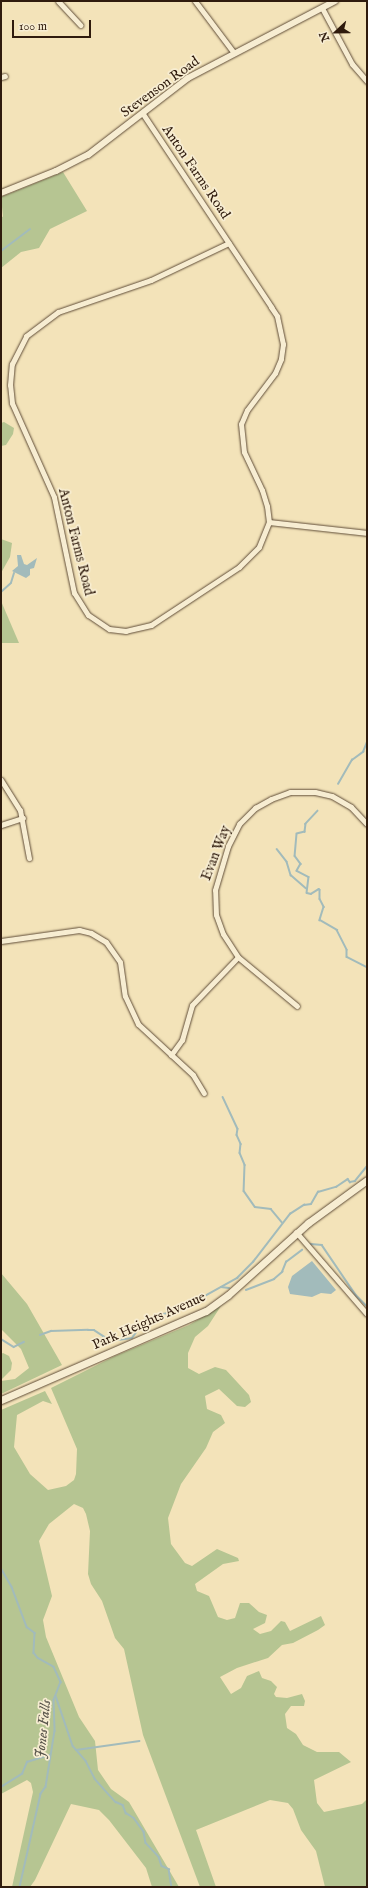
<!DOCTYPE html>
<html>
<head>
<meta charset="utf-8">
<style>
  body { margin:0 }
  #map { position:relative; width:368px; height:1888px; overflow:hidden; background:#f3e3b9; font-family:"IM FELL English",serif }
  div>[style] { position:absolute }
  [style*='--x'] { left:calc(var(--x)*1px); top:calc(var(--y)*1px); width:calc(var(--w)*1px); rotate:calc(var(--a)*1deg) }
  .green>* { inset:0; background:#b6c592 }
  .water>* { inset:0; background:#a2bbbb }
  .stream>* { height:1.5px; margin:-0.75px; padding:0 0.75px; transform-origin:0.75px; border-radius:0.75px; background:#a2bbbb }
  .roads { filter:drop-shadow(0 0 1px #604d38) drop-shadow(0 0 1px #604d38) }
  .minor>* { height:5px; margin:-2.5px; padding:0 2.5px; transform-origin:2.5px; border-radius:2.5px; background:#f7edd2 }
  .tertiary>* { height:6px; margin:-3px; padding:0 3px; transform-origin:3px; border-radius:3px; background:#f7edd2 }
  .secondary>* { height:7px; margin:-3.5px; padding:0 3.5px; transform-origin:3.5px; border-radius:3.5px; background:#f7edd2 }
  span { translate:-50% -50%; white-space:nowrap; text-align:center; line-height:1.15; -webkit-text-stroke:3.5px #f7edd2; paint-order:stroke }
  .street-label { font-size:14px; color:#2f1b0d }
  .water-label { font-size:15px; color:#57534a; font-style:italic }
  .frame { position:absolute; inset:0; border:2px solid #2f1b0d; pointer-events:none }
  .north { position:absolute; left:316px; top:12px; width:40px; height:40px; -webkit-text-stroke:3px #f7edd2; paint-order:stroke; rotate:248deg; font-size:11px; font-weight:700; line-height:16px; text-align:center; color:#2f1b0d }
  .north::after { content:''; display:block; margin:auto; width:14px; height:18px; background:#2f1b0d; clip-path:polygon(50% 0,100% 100%,50% 72%,0 100%) }
  .scale { position:absolute; left:12px; top:20px; width:79px; height:18px; box-sizing:border-box; border:2px solid #2f1b0d; border-top:0; padding-left:5px; font-size:12px; line-height:14px; white-space:nowrap; color:#2f1b0d; -webkit-text-stroke:3px #f7edd2; paint-order:stroke }
</style>
</head>
<body>
<div id="map">
  <div class="green">
    <i style="clip-path:polygon(63px 172px,87px 211px,50px 229px,39px 248px,21px 252px,1px 268px,1px 216px,3px 217px,1px 197px)"></i>
    <i style="clip-path:polygon(4px 422px,14px 428px,13px 434px,6px 445px,1px 446px,1px 423px)"></i>
    <i style="clip-path:polygon(1px 539px,12px 543px,10px 557px,1px 573px)"></i>
    <i style="clip-path:polygon(1px 601px,19px 643px,1px 643px)"></i>
    <i style="clip-path:polygon(1px 1273px,27px 1304px,62px 1365px,1px 1394px,1px 1381px,15px 1379px,29px 1368px,21px 1349px,1px 1329px)"></i>
    <i style="clip-path:polygon(221px 1306px,208px 1326px,195px 1337px,188px 1353px,188px 1368px,199px 1374px,215px 1367px,226px 1370px,249px 1395px,251px 1402px,245px 1407px,237px 1406px,219px 1389px,205px 1396px,207px 1409px,221px 1415px,225px 1423px,213px 1432px,206px 1448px,181px 1484px,168px 1518px,171px 1544px,185px 1563px,192px 1566px,217px 1549px,238px 1558px,239px 1561px,223px 1564px,195px 1584px,197px 1591px,209px 1596px,218px 1617px,227px 1620px,235px 1618px,240px 1603px,249px 1603px,259px 1612px,267px 1615px,265px 1623px,253px 1629px,260px 1634px,271px 1631px,281px 1621px,285px 1622px,290px 1631px,321px 1616px,325px 1625px,318px 1630px,293px 1643px,282px 1645px,268px 1658px,237px 1668px,220px 1677px,231px 1694px,241px 1688px,247px 1676px,259px 1671px,262px 1678px,271px 1681px,277px 1687px,274px 1694px,276px 1697px,287px 1698px,302px 1694px,305px 1701px,304px 1706px,291px 1706px,285px 1714px,287px 1728px,296px 1734px,303px 1745px,317px 1752px,339px 1752px,351px 1762px,314px 1780px,317px 1803px,324px 1812px,362px 1804px,367px 1799px,367px 1887px,325px 1887px,316px 1851px,301px 1830px,293px 1809px,288px 1803px,270px 1800px,196px 1830px,216px 1887px,200px 1887px,143px 1735px,124px 1649px,115px 1638px,102px 1601px,91px 1584px,88px 1574px,90px 1531px,86px 1514px,83px 1508px,74px 1504px,49px 1524px,39px 1541px,52px 1596px,43px 1620px,46px 1637px,79px 1717px,95px 1741px,98px 1770px,111px 1789px,129px 1802px,179px 1887px,152px 1887px,146px 1868px,109px 1820px,99px 1810px,71px 1804px,35px 1880px,30px 1887px,12px 1887px,33px 1792px,31px 1783px,27px 1780px,1px 1794px,1px 1410px,45px 1391px,52px 1404px,43px 1401px,17px 1415px,14px 1447px,30px 1474px,48px 1490px,66px 1486px,74px 1480px,76px 1474px,77px 1449px,51px 1388px,115px 1356px,189px 1325px)"></i>
    <i style="clip-path:polygon(3px 1353px,9px 1356px,12px 1363px,11px 1370px,1px 1380px,1px 1354px)"></i>
  </div>
  <div class="water">
    <i style="clip-path:polygon(17px 555px,21px 555px,24px 564px,27px 565px,37px 558px,34px 568px,30px 569px,30px 575px,26px 578px,12px 571px,18px 566px)"></i>
    <i style="clip-path:polygon(312px 1261px,336px 1290px,331px 1294px,321px 1293px,312px 1297px,290px 1294px,288px 1287px,292px 1276px)"></i>
  </div>
  <div class="stream">
    <i style="--x:1;--y:251;--w:36;--a:-37"></i>
    <i style="--x:1;--y:592;--w:13;--a:-42"></i>
    <i style="--x:11;--y:583;--w:10;--a:-73"></i>
    <i style="--x:338;--y:784;--w:28;--a:-60"></i>
    <i style="--x:352;--y:760;--w:14;--a:-36"></i>
    <i style="--x:363;--y:752;--w:11;--a:-68"></i>
    <i style="--x:318;--y:811;--w:18;--a:133"></i>
    <i style="--x:306;--y:824;--w:8;--a:97"></i>
    <i style="--x:305;--y:832;--w:8;--a:166"></i>
    <i style="--x:297;--y:834;--w:22;--a:95"></i>
    <i style="--x:295;--y:856;--w:10;--a:53"></i>
    <i style="--x:301;--y:864;--w:8;--a:120"></i>
    <i style="--x:297;--y:871;--w:13;--a:27"></i>
    <i style="--x:309;--y:877;--w:16;--a:97"></i>
    <i style="--x:307;--y:893;--w:4;--a:14"></i>
    <i style="--x:311;--y:894;--w:9;--a:-32"></i>
    <i style="--x:319;--y:889;--w:1;--a:45"></i>
    <i style="--x:320;--y:890;--w:9;--a:90"></i>
    <i style="--x:320;--y:899;--w:9;--a:63"></i>
    <i style="--x:324;--y:907;--w:14;--a:107"></i>
    <i style="--x:320;--y:920;--w:20;--a:30"></i>
    <i style="--x:337;--y:930;--w:22;--a:63"></i>
    <i style="--x:347;--y:950;--w:7;--a:90"></i>
    <i style="--x:347;--y:957;--w:22;--a:27"></i>
    <i style="--x:277;--y:849;--w:16;--a:52"></i>
    <i style="--x:287;--y:862;--w:14;--a:73"></i>
    <i style="--x:291;--y:875;--w:20;--a:41"></i>
    <i style="--x:223;--y:1097;--w:35;--a:65"></i>
    <i style="--x:238;--y:1129;--w:6;--a:99"></i>
    <i style="--x:237;--y:1135;--w:10;--a:66"></i>
    <i style="--x:241;--y:1144;--w:9;--a:96"></i>
    <i style="--x:240;--y:1153;--w:13;--a:67"></i>
    <i style="--x:245;--y:1165;--w:26;--a:92"></i>
    <i style="--x:244;--y:1191;--w:19;--a:55"></i>
    <i style="--x:255;--y:1207;--w:16;--a:7"></i>
    <i style="--x:271;--y:1209;--w:17;--a:50"></i>
    <i style="--x:311;--y:1244;--w:11;--a:5"></i>
    <i style="--x:322;--y:1245;--w:60;--a:55.8"></i>
    <i style="--x:356;--y:1295;--w:16;--a:45"></i>
    <i style="--x:221;--y:1287;--w:8;--a:7"></i>
    <i style="--x:246;--y:1290;--w:30;--a:-21"></i>
    <i style="--x:274;--y:1279;--w:11;--a:-41"></i>
    <i style="--x:282;--y:1272;--w:11;--a:-68"></i>
    <i style="--x:286;--y:1262;--w:20;--a:-37"></i>
    <i style="--x:40;--y:1335;--w:12;--a:-20"></i>
    <i style="--x:51;--y:1331;--w:37;--a:-2"></i>
    <i style="--x:88;--y:1330;--w:6;--a:0"></i>
    <i style="--x:94;--y:1330;--w:20;--a:33"></i>
    <i style="--x:111;--y:1341;--w:21;--a:-8"></i>
    <i style="--x:132;--y:1338;--w:17;--a:-54"></i>
    <i style="--x:142;--y:1324;--w:18;--a:-29"></i>
    <i style="--x:158;--y:1315;--w:20;--a:-11"></i>
    <i style="--x:178;--y:1311;--w:68;--a:-29.2"></i>
    <i style="--x:237;--y:1278;--w:23;--a:-45"></i>
    <i style="--x:253;--y:1262;--w:61;--a:-52.4"></i>
    <i style="--x:290;--y:1214;--w:17;--a:-33"></i>
    <i style="--x:304;--y:1205;--w:7;--a:-8"></i>
    <i style="--x:311;--y:1204;--w:14;--a:-60"></i>
    <i style="--x:318;--y:1192;--w:19;--a:-16"></i>
    <i style="--x:336;--y:1187;--w:14;--a:-34"></i>
    <i style="--x:348;--y:1179;--w:4;--a:56"></i>
    <i style="--x:350;--y:1182;--w:5;--a:-11"></i>
    <i style="--x:355;--y:1181;--w:19;--a:-51"></i>
    <i style="--x:1;--y:1339;--w:15;--a:32"></i>
    <i style="--x:14;--y:1347;--w:11;--a:-27"></i>
    <i style="--x:1;--y:1568;--w:22;--a:60"></i>
    <i style="--x:12;--y:1587;--w:43;--a:69.4"></i>
    <i style="--x:27;--y:1627;--w:10;--a:37"></i>
    <i style="--x:35;--y:1633;--w:20;--a:93"></i>
    <i style="--x:34;--y:1653;--w:6;--a:51"></i>
    <i style="--x:38;--y:1658;--w:18;--a:29"></i>
    <i style="--x:54;--y:1667;--w:17;--a:65"></i>
    <i style="--x:61;--y:1682;--w:19;--a:111"></i>
    <i style="--x:54;--y:1700;--w:31;--a:88"></i>
    <i style="--x:55;--y:1731;--w:57;--a:99.1"></i>
    <i style="--x:46;--y:1787;--w:9;--a:126"></i>
    <i style="--x:41;--y:1794;--w:95;--a:102.7"></i>
    <i style="--x:56;--y:1696;--w:53;--a:71.2"></i>
    <i style="--x:73;--y:1746;--w:20;--a:49"></i>
    <i style="--x:86;--y:1761;--w:20;--a:63"></i>
    <i style="--x:95;--y:1779;--w:31;--a:48"></i>
    <i style="--x:116;--y:1802;--w:8;--a:23"></i>
    <i style="--x:123;--y:1805;--w:9;--a:69"></i>
    <i style="--x:126;--y:1813;--w:9;--a:32"></i>
    <i style="--x:134;--y:1818;--w:17;--a:54"></i>
    <i style="--x:144;--y:1832;--w:11;--a:80"></i>
    <i style="--x:146;--y:1843;--w:19;--a:47"></i>
    <i style="--x:159;--y:1857;--w:9;--a:72"></i>
    <i style="--x:162;--y:1866;--w:8;--a:23"></i>
    <i style="--x:169;--y:1869;--w:18;--a:81"></i>
    <i style="--x:76;--y:1750;--w:64;--a:-8.1"></i>
    <i style="--x:1;--y:1787;--w:25;--a:-32"></i>
    <i style="--x:22;--y:1774;--w:13;--a:-67"></i>
    <i style="--x:27;--y:1762;--w:24;--a:-17"></i>
  </div>
  <div class="roads">
    <div class="minor">
      <i style="--x:58;--y:1;--w:33;--a:47"></i>
      <i style="--x:195;--y:1;--w:65;--a:53.1"></i>
      <i style="--x:322;--y:8;--w:64;--a:61.8"></i>
      <i style="--x:352;--y:64;--w:23;--a:49"></i>
      <i style="--x:1;--y:77;--w:4;--a:-14"></i>
      <i style="--x:143;--y:114;--w:232;--a:56.4"></i>
      <i style="--x:271;--y:307;--w:11;--a:56"></i>
      <i style="--x:277;--y:316;--w:29;--a:78"></i>
      <i style="--x:283;--y:344;--w:15;--a:98"></i>
      <i style="--x:281;--y:359;--w:15;--a:113"></i>
      <i style="--x:275;--y:373;--w:46;--a:127.1"></i>
      <i style="--x:247;--y:410;--w:15;--a:113"></i>
      <i style="--x:241;--y:424;--w:28;--a:84"></i>
      <i style="--x:244;--y:452;--w:42;--a:64.7"></i>
      <i style="--x:262;--y:490;--w:17;--a:73"></i>
      <i style="--x:267;--y:506;--w:16;--a:83"></i>
      <i style="--x:269;--y:522;--w:27;--a:112"></i>
      <i style="--x:259;--y:547;--w:28;--a:135"></i>
      <i style="--x:239;--y:567;--w:105;--a:146.6"></i>
      <i style="--x:151;--y:625;--w:26;--a:167"></i>
      <i style="--x:126;--y:631;--w:17;--a:-173"></i>
      <i style="--x:109;--y:629;--w:25;--a:-146"></i>
      <i style="--x:88;--y:615;--w:26;--a:-122"></i>
      <i style="--x:74;--y:593;--w:98;--a:-101.8"></i>
      <i style="--x:54;--y:497;--w:103;--a:-114.1"></i>
      <i style="--x:12;--y:403;--w:18;--a:-96"></i>
      <i style="--x:10;--y:385;--w:21;--a:-85"></i>
      <i style="--x:12;--y:364;--w:31;--a:-63"></i>
      <i style="--x:26;--y:336;--w:40;--a:-37"></i>
      <i style="--x:58;--y:312;--w:98;--a:-19"></i>
      <i style="--x:151;--y:280;--w:86;--a:-25.4"></i>
      <i style="--x:269;--y:522;--w:99;--a:6.4"></i>
      <i style="--x:1;--y:780;--w:36;--a:58"></i>
      <i style="--x:20;--y:810;--w:49;--a:79.4"></i>
      <i style="--x:1;--y:825;--w:23;--a:-18"></i>
      <i style="--x:1;--y:941;--w:79;--a:-8"></i>
      <i style="--x:79;--y:930;--w:12;--a:14"></i>
      <i style="--x:91;--y:933;--w:17;--a:31"></i>
      <i style="--x:106;--y:942;--w:24;--a:55"></i>
      <i style="--x:120;--y:962;--w:34;--a:82"></i>
      <i style="--x:125;--y:996;--w:31;--a:65"></i>
      <i style="--x:138;--y:1024;--w:75;--a:42.8"></i>
      <i style="--x:193;--y:1075;--w:21;--a:59"></i>
      <i style="--x:297;--y:1006;--w:77;--a:-140.3"></i>
      <i style="--x:238;--y:957;--w:27;--a:-123"></i>
      <i style="--x:223;--y:934;--w:20;--a:-110"></i>
      <i style="--x:216;--y:915;--w:25;--a:-92"></i>
      <i style="--x:215;--y:890;--w:46;--a:-73.5"></i>
      <i style="--x:228;--y:846;--w:25;--a:-63"></i>
      <i style="--x:239;--y:824;--w:23;--a:-45"></i>
      <i style="--x:255;--y:808;--w:18;--a:-29"></i>
      <i style="--x:271;--y:799;--w:20;--a:-20"></i>
      <i style="--x:290;--y:792;--w:25;--a:0"></i>
      <i style="--x:315;--y:792;--w:17;--a:13"></i>
      <i style="--x:332;--y:796;--w:22;--a:30"></i>
      <i style="--x:351;--y:807;--w:23;--a:47"></i>
      <i style="--x:171;--y:1055;--w:19;--a:-54"></i>
      <i style="--x:182;--y:1040;--w:36;--a:-74"></i>
      <i style="--x:192;--y:1005;--w:66;--a:-46.2"></i>
      <i style="--x:296;--y:1232;--w:108;--a:49.1"></i>
    </div>
    <div class="tertiary">
      <i style="--x:1;--y:193;--w:59;--a:-21.8"></i>
      <i style="--x:56;--y:171;--w:36;--a:-27"></i>
      <i style="--x:88;--y:155;--w:126;--a:-37.6"></i>
      <i style="--x:188;--y:78;--w:166;--a:-27.6"></i>
    </div>
    <div class="secondary">
      <i style="--x:1;--y:1400;--w:223;--a:-23.5"></i>
      <i style="--x:206;--y:1311;--w:27;--a:-36"></i>
      <i style="--x:228;--y:1295;--w:108;--a:-42"></i>
      <i style="--x:308;--y:1223;--w:73;--a:-36.1"></i>
    </div>
  </div>
  <div class="street-label">
    <span style="left:160px;top:87px;rotate:-36deg">Stevenson Road</span>
    <span style="left:196px;top:172px;rotate:56deg">Anton Farms Road</span>
    <span style="left:76px;top:542px;rotate:76deg">Anton Farms Road</span>
    <span style="left:216px;top:853px;rotate:-69deg">Evan Way</span>
    <span style="left:149px;top:1321px;rotate:-24deg">Park Heights Avenue</span>
  </div>
  <div class="water-label">
    <span style="left:43px;top:1729px;rotate:-84deg">Jones Falls</span>
  </div>
  <div class="frame"></div>
  <div class="north">N</div>
  <div class="scale">100 m</div>
</div>
</body>
</html>
